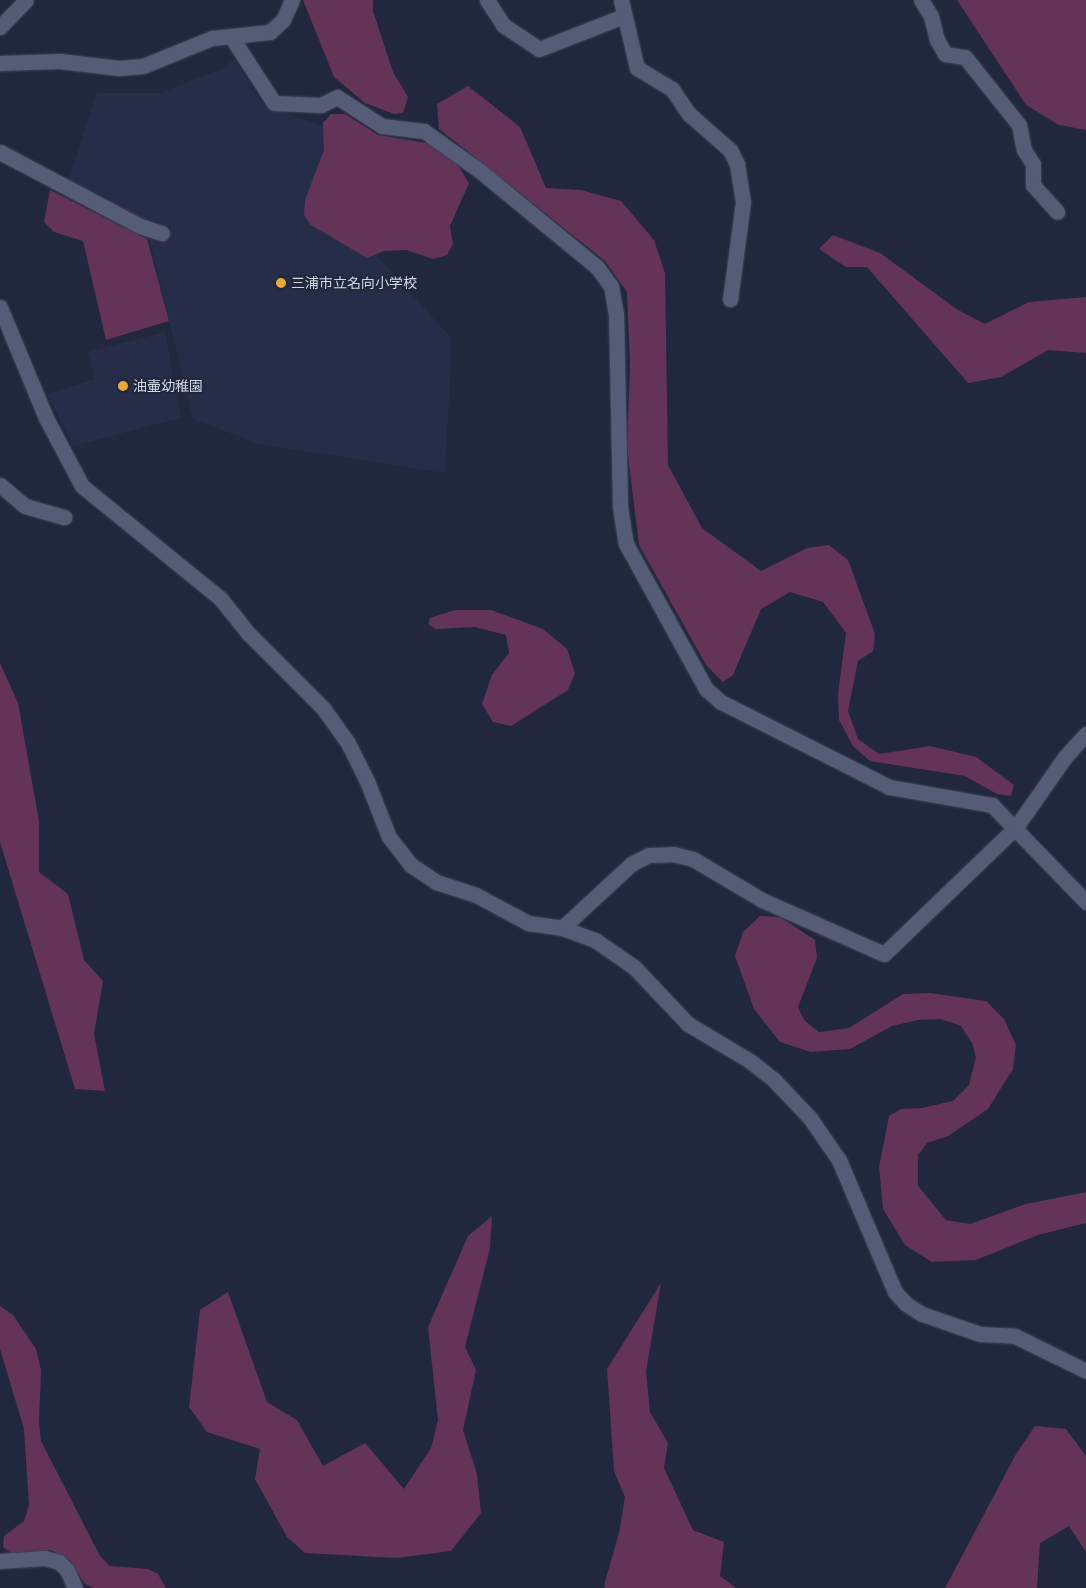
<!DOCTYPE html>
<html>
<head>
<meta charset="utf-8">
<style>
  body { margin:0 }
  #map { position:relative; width:1086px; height:1588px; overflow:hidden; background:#21273c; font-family:"Work Sans","Noto Sans JP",sans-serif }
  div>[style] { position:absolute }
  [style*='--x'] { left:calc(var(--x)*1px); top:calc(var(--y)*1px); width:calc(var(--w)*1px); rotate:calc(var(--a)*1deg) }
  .built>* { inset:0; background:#262d49 }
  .green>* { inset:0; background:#633457 }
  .roads { filter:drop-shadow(0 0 1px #3f4456) drop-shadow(0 0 1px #3f4456) }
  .street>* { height:15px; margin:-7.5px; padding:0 7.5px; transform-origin:7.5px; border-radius:7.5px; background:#555c75 }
  .secondary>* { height:15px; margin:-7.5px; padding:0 7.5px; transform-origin:7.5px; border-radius:7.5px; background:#555c75 }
  .dots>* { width:14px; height:14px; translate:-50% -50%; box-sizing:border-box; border:2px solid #21273c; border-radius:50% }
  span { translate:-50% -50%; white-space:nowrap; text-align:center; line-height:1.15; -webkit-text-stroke:4px #21273c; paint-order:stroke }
  .poi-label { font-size:14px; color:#d4d9e7 }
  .left { translate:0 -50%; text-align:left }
</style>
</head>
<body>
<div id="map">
  <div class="built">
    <i style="clip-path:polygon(234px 59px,264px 106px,327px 127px,333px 207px,452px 339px,445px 473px,259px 444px,193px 419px,149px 238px,167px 240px,161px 223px,132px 218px,68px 182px,97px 93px,160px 93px,226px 67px)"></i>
    <i style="clip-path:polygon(165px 332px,181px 418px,73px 446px,47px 394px,95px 379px,88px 352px)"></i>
  </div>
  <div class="green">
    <i style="clip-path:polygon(303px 0,373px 0,373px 11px,393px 72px,408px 97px,403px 113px,394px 114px,365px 103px,334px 77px)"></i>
    <i style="clip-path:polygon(957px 0,1086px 0,1086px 130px,1059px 125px,1026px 105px)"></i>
    <i style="clip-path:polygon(468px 86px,520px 127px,546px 188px,581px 190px,621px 201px,654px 240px,665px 273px,668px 465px,702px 528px,761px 571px,807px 548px,829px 545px,848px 560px,875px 634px,873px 651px,858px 661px,848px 711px,858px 739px,879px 754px,930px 746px,976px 757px,1014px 785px,1011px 796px,997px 794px,965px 776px,870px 761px,853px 746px,839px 720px,838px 694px,846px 633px,823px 602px,790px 592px,761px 609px,733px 675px,723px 682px,706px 665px,639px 545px,627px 448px,630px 363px,627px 292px,605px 261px,439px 129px,437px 104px)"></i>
    <i style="clip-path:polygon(331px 114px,345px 114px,378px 135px,427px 143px,458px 165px,469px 183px,450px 226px,453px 244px,447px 255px,433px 259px,406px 250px,384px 251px,367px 258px,311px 225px,304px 215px,305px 200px,324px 150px,323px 123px)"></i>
    <i style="clip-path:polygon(50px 190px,147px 239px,169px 321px,106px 340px,83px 241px,54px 232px,44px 222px)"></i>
    <i style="clip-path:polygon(833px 235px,880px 253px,958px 310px,985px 324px,1029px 302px,1086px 297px,1086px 353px,1048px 350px,1001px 377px,968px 383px,867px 267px,846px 267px,819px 249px)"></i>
    <i style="clip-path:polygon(455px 610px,491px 610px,543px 629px,567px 649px,575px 673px,568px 690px,511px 726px,493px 722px,482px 704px,492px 675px,509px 653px,506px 635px,475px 627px,436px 629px,428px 624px,430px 618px)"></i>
    <i style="clip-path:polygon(0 663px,18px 703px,39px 821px,39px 872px,68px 894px,84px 960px,103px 981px,94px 1034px,105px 1091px,75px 1089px,0 842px)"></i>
    <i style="clip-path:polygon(760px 916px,780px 917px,815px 940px,817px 958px,798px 1007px,804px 1020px,819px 1032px,849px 1028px,903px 994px,930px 993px,986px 1001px,1004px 1019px,1016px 1045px,1013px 1069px,988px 1109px,948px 1136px,927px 1143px,918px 1155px,918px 1186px,946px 1220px,970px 1224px,1026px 1204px,1086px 1192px,1086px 1223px,1038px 1235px,976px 1260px,932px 1262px,905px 1245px,883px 1209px,879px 1167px,889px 1116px,901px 1109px,922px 1108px,953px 1101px,969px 1085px,976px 1057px,972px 1043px,961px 1026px,941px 1019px,918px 1020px,892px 1026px,850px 1049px,811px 1052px,780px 1042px,754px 1009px,735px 956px,743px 932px)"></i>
    <i style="clip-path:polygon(492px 1216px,490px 1248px,465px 1347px,476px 1370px,463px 1430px,477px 1474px,481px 1513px,451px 1551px,396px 1558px,305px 1553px,287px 1537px,255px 1479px,260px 1449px,207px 1432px,189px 1407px,200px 1310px,228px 1292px,267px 1402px,297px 1420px,323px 1466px,365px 1443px,404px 1489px,431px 1448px,438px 1420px,428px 1327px,468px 1236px)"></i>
    <i style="clip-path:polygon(661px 1283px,646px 1371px,650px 1412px,668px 1443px,664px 1468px,693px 1530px,724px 1542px,720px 1576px,736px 1588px,605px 1588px,604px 1585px,619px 1533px,625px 1497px,614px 1471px,607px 1369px)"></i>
    <i style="clip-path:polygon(0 1306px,13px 1315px,36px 1349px,41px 1370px,39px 1423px,41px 1441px,100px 1556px,110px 1566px,148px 1569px,158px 1574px,166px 1588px,94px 1588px,85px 1584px,69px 1560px,51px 1550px,11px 1553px,3px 1547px,4px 1536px,24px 1521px,29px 1505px,24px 1429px,0 1349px)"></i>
    <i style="clip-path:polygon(1035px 1426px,1066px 1429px,1086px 1456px,1086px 1552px,1069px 1526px,1040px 1543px,1037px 1588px,945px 1588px,1016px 1454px)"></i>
  </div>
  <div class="roads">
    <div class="street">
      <i style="--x:487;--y:0;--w:30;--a:57"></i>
      <i style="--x:503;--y:25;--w:43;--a:33.7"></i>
      <i style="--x:539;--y:49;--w:91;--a:-21.2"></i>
      <i style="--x:621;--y:0;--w:70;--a:76.8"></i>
      <i style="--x:637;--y:68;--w:41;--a:31"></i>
      <i style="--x:672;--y:89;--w:30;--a:56"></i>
      <i style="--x:689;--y:114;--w:55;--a:41.3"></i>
      <i style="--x:730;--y:150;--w:16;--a:63"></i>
      <i style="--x:737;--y:164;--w:38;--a:81"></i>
      <i style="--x:743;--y:202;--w:98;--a:97.6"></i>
      <i style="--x:921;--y:0;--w:19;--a:58"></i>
      <i style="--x:931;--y:16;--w:25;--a:76"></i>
      <i style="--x:937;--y:40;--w:16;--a:60"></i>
      <i style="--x:945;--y:54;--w:20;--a:9"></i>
      <i style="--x:965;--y:57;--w:87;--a:51.5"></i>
      <i style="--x:1019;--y:125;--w:25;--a:79"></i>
      <i style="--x:1024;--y:150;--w:17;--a:57"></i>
      <i style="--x:1033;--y:164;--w:21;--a:90"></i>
      <i style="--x:1033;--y:185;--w:36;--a:48"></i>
      <i style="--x:232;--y:38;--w:77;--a:57.1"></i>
      <i style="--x:274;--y:103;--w:47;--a:2.4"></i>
      <i style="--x:321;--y:105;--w:18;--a:-27"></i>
      <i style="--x:337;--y:97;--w:54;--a:32.8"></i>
      <i style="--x:382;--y:126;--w:42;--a:6.8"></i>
      <i style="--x:424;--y:131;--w:69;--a:35.5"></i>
      <i style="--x:480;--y:171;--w:151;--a:39.4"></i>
      <i style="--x:597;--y:267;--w:24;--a:54"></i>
      <i style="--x:611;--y:286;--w:27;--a:80"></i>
      <i style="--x:616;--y:313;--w:194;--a:88.8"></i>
      <i style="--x:620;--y:507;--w:37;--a:81"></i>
      <i style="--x:626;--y:544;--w:166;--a:61.1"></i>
      <i style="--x:706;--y:689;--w:20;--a:41"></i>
      <i style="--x:721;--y:702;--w:188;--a:26.8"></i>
      <i style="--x:889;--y:787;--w:105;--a:9.9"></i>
      <i style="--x:992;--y:805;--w:135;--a:45.9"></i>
      <i style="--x:0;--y:63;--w:60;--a:-1.9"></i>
      <i style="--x:60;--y:61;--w:59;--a:6.8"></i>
      <i style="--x:119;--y:68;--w:24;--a:-5"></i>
      <i style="--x:143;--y:66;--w:74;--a:-22.1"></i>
      <i style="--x:212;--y:38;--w:58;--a:-5.9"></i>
      <i style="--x:270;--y:32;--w:18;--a:-43"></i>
      <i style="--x:283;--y:20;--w:22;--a:-66"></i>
      <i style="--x:0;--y:152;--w:158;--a:27.9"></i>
      <i style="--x:140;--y:226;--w:23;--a:18"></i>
      <i style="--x:0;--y:307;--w:120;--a:67.5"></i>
      <i style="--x:46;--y:418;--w:77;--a:62.1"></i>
      <i style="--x:82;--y:486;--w:178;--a:39.1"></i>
      <i style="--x:220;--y:598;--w:45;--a:51.3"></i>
      <i style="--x:248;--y:633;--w:106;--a:45"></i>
      <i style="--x:323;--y:708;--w:43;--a:54.5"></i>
      <i style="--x:348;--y:743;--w:42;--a:63.4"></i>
      <i style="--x:367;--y:781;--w:60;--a:68.6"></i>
      <i style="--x:389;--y:837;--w:36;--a:52"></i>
      <i style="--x:411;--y:865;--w:30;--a:34"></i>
      <i style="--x:436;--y:882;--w:42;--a:18"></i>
      <i style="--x:476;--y:895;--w:59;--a:28.3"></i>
      <i style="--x:528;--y:923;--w:34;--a:8"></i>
      <i style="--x:562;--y:928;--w:35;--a:20"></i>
      <i style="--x:595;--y:940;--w:47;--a:34.7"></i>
      <i style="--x:634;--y:967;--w:79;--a:46.5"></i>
      <i style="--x:688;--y:1024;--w:72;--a:30.8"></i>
      <i style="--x:750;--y:1061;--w:29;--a:38"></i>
      <i style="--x:773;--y:1079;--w:54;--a:46.5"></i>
      <i style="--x:810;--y:1118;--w:51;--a:55.4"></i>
      <i style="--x:839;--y:1160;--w:143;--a:67"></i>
      <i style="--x:895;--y:1292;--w:16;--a:47"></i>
      <i style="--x:906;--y:1304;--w:19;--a:32"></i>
      <i style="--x:922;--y:1314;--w:61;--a:19"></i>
      <i style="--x:980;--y:1334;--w:35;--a:3"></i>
      <i style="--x:1015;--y:1336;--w:79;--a:26.2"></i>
      <i style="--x:0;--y:485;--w:33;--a:40"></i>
      <i style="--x:25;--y:506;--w:41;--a:15.8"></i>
      <i style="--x:562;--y:928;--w:94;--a:-42.8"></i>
      <i style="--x:631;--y:864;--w:20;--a:-27"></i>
      <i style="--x:649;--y:855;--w:24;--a:-2"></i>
      <i style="--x:673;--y:854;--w:21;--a:14"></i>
      <i style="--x:693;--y:859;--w:80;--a:30.7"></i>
      <i style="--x:762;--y:900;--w:133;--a:23.9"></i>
      <i style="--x:884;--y:954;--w:183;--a:-43.9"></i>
      <i style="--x:1016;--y:827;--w:85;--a:-55"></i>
      <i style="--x:1065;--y:757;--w:31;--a:-48"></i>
      <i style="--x:0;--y:1561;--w:45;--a:-3.8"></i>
      <i style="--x:45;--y:1558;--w:15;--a:16"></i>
      <i style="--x:59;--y:1562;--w:11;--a:45"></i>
      <i style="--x:67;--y:1570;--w:20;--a:66"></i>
    </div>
    <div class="secondary">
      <i style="--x:0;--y:27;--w:37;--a:-46"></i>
    </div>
  </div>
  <div class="dots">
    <i style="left:281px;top:283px;background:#eaaa39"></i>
    <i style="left:123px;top:386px;background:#eaaa39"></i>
  </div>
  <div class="poi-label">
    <span class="left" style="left:291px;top:283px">三浦市立名向小学校</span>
    <span class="left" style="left:133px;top:386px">油壷幼稚園</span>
  </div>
</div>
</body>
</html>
